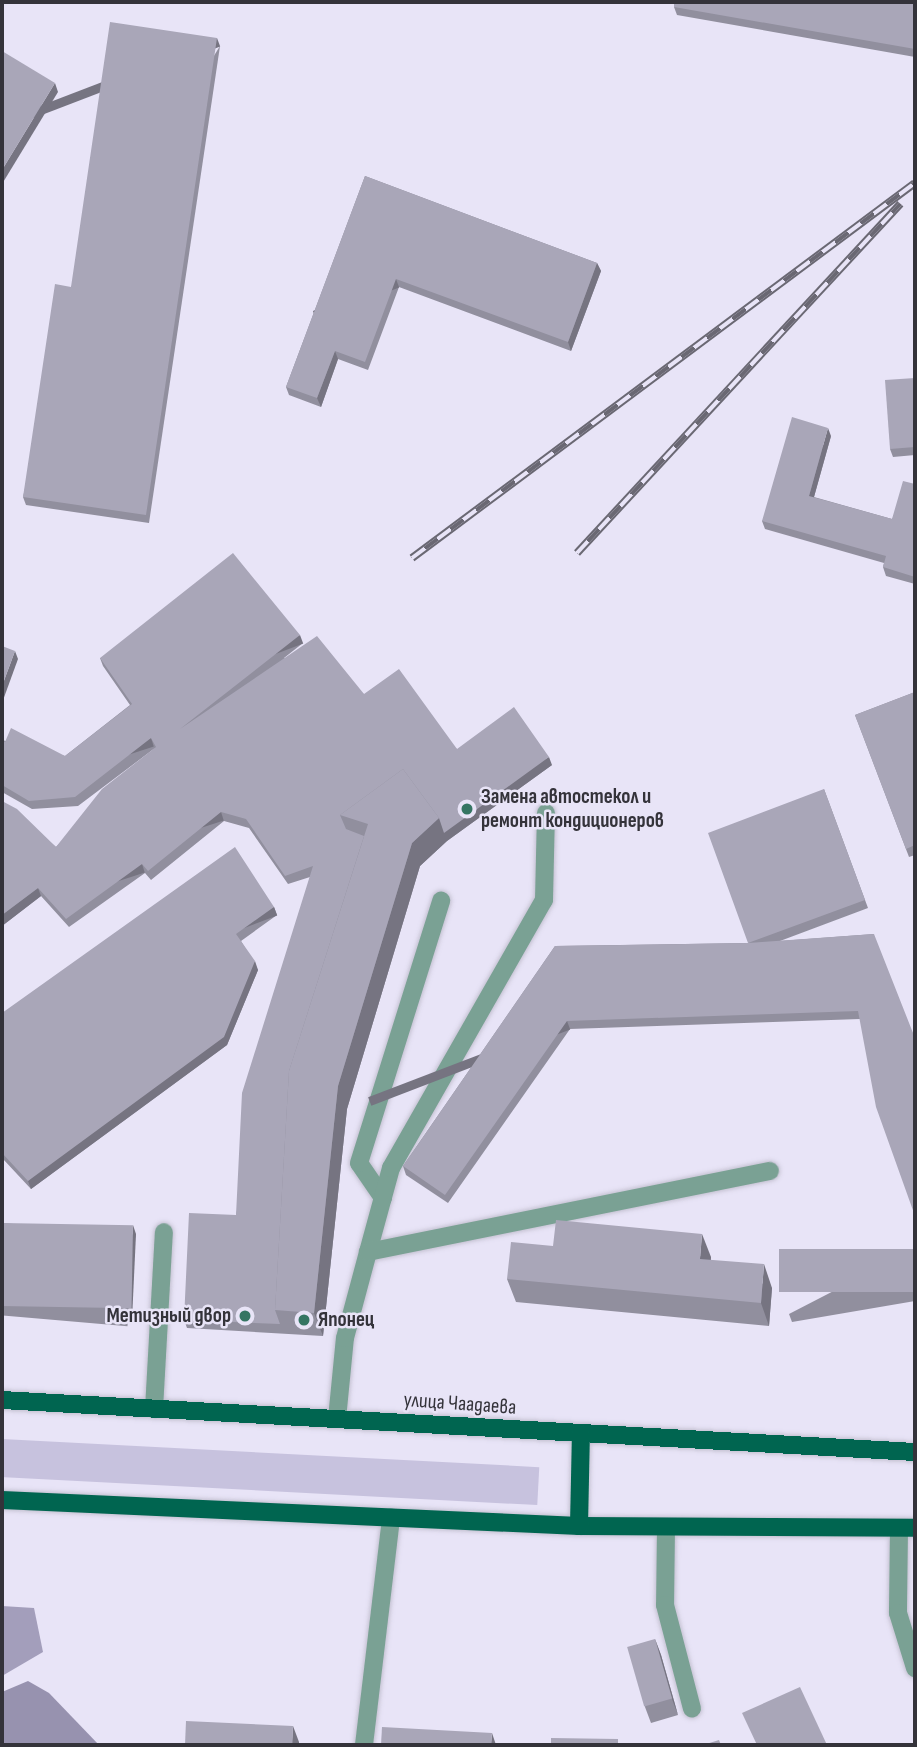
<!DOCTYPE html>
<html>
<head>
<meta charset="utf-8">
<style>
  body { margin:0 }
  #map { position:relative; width:917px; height:1747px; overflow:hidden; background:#e8e4f7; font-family:"Sofia Sans Condensed",sans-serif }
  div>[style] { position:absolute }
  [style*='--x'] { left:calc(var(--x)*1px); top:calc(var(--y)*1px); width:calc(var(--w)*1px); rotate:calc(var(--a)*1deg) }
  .green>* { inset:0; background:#c7c2de; transform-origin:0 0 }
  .forest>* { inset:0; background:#a39ebb }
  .water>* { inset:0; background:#9792af }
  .roads { filter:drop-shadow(0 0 2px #c4c1d1) drop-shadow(0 0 2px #c4c1d1) }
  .lane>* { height:18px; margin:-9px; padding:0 9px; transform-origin:9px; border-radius:9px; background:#7aa194 }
  .street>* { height:18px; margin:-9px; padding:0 9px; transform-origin:9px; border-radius:9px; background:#7aa194 }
  .primary>* { height:18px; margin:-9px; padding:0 9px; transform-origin:9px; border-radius:9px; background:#006550 }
  .rail>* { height:8px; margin-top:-4px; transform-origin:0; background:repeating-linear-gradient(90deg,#e8e4f7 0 16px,#6a6873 0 32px); box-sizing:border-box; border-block:2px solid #6a6873 }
  .wall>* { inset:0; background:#918f9e; transform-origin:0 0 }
  .shaded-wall>* { inset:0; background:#767481; transform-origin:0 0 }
  .building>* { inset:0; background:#a9a6b8; transform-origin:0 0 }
  .dots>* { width:19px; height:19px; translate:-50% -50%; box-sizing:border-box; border:4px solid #e8e4f7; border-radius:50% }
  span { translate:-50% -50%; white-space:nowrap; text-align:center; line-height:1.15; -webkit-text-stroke:5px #e8e4f7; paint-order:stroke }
  .poi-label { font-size:21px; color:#34333a; font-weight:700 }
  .left { translate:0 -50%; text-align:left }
  .right { translate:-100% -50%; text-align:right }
  .street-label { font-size:21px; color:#34333a }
  .frame { position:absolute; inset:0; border:4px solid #34333a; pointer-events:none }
</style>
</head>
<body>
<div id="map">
  <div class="green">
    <i style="left:2px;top:1439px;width:538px;height:38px;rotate:3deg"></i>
  </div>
  <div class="forest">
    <i style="clip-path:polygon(2px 1606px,34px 1608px,43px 1652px,2px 1676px)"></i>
  </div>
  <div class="water">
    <i style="clip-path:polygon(28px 1681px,49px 1693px,99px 1745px,2px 1745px,2px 1692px)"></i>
  </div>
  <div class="roads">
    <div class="lane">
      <i style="--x:383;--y:1198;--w:42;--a:-124.4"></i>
      <i style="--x:359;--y:1163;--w:275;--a:-72.6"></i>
      <i style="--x:368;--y:1252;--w:87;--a:-74.7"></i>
      <i style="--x:391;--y:1168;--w:309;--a:-60.3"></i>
      <i style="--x:544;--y:900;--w:87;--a:-88.7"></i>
      <i style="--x:154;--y:1409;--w:177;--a:-86.8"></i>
      <i style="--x:337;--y:1419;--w:81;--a:-84.4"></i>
      <i style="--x:345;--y:1338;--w:89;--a:-75"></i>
      <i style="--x:368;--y:1252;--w:410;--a:-11.4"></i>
      <i style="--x:666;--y:1527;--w:78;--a:90.7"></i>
      <i style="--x:665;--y:1605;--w:107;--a:75.4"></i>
      <i style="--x:364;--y:1745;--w:229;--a:-83.2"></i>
    </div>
    <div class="street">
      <i style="--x:899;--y:1528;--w:85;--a:90.7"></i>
      <i style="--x:898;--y:1613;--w:58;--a:72.8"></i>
    </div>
    <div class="primary">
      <i style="--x:2;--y:1400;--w:914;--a:3.26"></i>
      <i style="--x:2;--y:1500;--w:578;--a:2.58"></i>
      <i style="--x:579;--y:1526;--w:336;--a:0.3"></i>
      <i style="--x:579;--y:1526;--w:92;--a:-88.8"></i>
    </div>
  </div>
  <div class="rail">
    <i style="--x:577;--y:553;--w:476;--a:-47.2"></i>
    <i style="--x:412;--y:558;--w:627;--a:-36.71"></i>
  </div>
  <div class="wall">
    <i style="clip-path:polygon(915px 2px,915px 57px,677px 15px,674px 7px)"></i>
    <i style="clip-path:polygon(220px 46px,149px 523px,26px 505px,23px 497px,71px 287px)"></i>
    <i style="clip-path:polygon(365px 176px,597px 263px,601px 271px,571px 351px,399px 287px,368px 370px,338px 359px,321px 407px,289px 395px,286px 387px)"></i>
    <i style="clip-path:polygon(915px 378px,915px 455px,893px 457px,890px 449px)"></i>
    <i style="clip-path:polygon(831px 436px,814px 497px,892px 519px,915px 484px,915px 584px,886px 576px,883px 567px,884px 563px,765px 529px,762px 521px)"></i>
    <i style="clip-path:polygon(303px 643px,284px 658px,364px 694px,457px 749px,552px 765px,447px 841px,420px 866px,347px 1109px,323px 1336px,187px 1328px,184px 1320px,236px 1215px,310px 877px,288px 884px,249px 828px,224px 821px,151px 880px,145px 873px,69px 927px,41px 896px,2px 926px,2px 801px,56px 847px,155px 748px,78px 806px,32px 809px,2px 792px,2px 740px,65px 756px,130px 705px,103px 666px,100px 658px)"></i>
    <i style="clip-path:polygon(915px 692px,915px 855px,909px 857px,855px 715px)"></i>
    <i style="clip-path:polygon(824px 789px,868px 908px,780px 941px,874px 934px,860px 1019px,570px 1029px,448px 1203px,406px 1175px,403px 1166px,555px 946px,748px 943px)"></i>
    <i style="clip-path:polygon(274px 907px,277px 915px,241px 941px,258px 970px,227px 1045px,31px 1189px,3px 1159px,2px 1160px,2px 1013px)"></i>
    <i style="left:2px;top:1223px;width:134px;height:92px;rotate:5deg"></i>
    <i style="clip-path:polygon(553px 1246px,711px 1257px,711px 1260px,772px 1288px,769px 1326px,516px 1302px,507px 1279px)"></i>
    <i style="clip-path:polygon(915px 1249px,915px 1301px,792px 1322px,789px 1314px)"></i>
    <i style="clip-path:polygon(655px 1639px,661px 1655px,678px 1715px,651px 1723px,645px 1707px)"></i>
  </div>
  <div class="shaded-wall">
    <i style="left:217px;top:38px;width:9px;height:482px;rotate:69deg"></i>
    <i style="clip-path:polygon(55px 83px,58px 92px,2px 184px,2px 170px)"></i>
    <i style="clip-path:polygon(597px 263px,601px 271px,571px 351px,568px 342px)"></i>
    <i style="left:396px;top:279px;width:9px;height:89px;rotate:69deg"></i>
    <i style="clip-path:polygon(335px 351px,338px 359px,321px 407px,317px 398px)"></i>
    <i style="clip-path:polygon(828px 428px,831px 436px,812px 504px,809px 496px)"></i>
    <i style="left:300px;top:635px;width:9px;height:152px;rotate:69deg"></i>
    <i style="clip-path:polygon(15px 651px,18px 659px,2px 703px,2px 686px)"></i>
    <i style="left:151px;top:738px;width:9px;height:96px;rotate:72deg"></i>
    <i style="clip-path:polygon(549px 757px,552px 765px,447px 841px,420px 866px,347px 1109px,323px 1336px,314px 1313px,338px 1086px,412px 843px,439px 818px)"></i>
    <i style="left:221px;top:812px;width:9px;height:94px;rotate:72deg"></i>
    <i style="left:142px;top:864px;width:9px;height:94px;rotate:72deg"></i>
    <i style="clip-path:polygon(38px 888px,41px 896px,2px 926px,2px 915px)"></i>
    <i style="left:274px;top:907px;width:9px;height:47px;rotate:69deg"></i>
    <i style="clip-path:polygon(255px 961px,258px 970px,227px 1045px,31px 1189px,28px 1181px)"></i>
    <i style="left:567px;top:1021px;width:9px;height:213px;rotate:69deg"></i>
    <i style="clip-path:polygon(133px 1225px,136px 1234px,132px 1320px,129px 1312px)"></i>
    <i style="clip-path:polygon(702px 1234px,711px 1257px,708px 1282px,700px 1259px)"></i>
    <i style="clip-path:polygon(764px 1264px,772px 1288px,769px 1326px,761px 1303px)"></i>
    <i style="clip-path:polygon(655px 1639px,661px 1655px,678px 1715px,672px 1699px)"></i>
    <i style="clip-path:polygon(293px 1726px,299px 1742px,299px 1745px,292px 1745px)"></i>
    <i style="clip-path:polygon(492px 1733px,496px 1745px,491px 1745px)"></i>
  </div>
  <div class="building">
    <i style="clip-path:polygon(674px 2px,915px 2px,915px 49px,674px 7px)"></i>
    <i style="clip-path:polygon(110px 22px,217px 38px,146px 515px,23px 497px,55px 284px,71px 287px)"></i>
    <i style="clip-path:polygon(2px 51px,55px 83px,2px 170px)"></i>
    <i style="clip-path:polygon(365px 176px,597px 263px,568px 342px,396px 279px,365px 362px,335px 351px,317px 398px,286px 387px)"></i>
    <i style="clip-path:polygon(915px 378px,915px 447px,890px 449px,885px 380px)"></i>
    <i style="clip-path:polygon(792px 417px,828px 428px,809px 496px,892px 519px,903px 481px,915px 484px,915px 577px,883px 567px,886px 556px,762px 521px)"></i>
    <i style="clip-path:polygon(233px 553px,300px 635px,180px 729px,317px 636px,364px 694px,399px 669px,457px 749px,514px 707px,549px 757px,444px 833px,439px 818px,403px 769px,340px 815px,346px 829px,364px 836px,289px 1071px,275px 1310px,280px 1324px,184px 1320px,189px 1213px,236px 1215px,242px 1093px,313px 866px,285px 876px,246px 819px,221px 812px,148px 871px,142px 864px,66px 919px,38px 888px,2px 915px,2px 801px,17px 809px,56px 847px,102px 789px,156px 747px,151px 738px,75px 797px,29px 801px,2px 785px,2px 740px,5px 742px,11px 728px,65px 756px,132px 704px,100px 658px)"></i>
    <i style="clip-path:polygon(2px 646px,15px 651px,2px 686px)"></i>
    <i style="clip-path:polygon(915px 692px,915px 845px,906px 849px,855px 715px)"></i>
    <i style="clip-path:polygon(403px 769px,439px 818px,412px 843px,338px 1086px,314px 1313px,275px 1310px,289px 1071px,368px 824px,340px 815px)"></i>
    <i style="clip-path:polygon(824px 789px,865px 900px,748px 943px,874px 934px,915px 1038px,915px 1216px,876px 1107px,858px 1011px,567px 1021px,445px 1195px,403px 1166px,555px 946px,748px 943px,708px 833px)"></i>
    <i style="clip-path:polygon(235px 847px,274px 907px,236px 934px,255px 961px,224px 1037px,28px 1181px,2px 1153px,2px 1013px)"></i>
    <i style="clip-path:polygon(556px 1220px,702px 1234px,700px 1259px,764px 1264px,761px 1303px,507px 1279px,511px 1242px,553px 1246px)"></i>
    <i style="left:2px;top:1223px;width:131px;height:83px;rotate:1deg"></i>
    <i style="left:915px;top:1249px;width:43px;height:136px;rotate:90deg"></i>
    <i style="left:655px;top:1639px;width:62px;height:29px;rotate:74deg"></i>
    <i style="clip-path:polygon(800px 1687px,827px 1745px,757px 1745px,742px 1713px)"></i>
    <i style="clip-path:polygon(186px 1721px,293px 1726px,292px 1745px,185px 1745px)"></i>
    <i style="clip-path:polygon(382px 1727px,492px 1733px,491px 1745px,381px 1745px)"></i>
    <i style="clip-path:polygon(551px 1738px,618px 1739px,618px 1745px,551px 1745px)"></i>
    <i style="clip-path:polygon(719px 1740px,721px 1745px,703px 1745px)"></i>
  </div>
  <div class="dots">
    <i style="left:467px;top:809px;background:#357563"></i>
    <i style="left:245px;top:1316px;background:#357563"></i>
    <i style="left:304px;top:1320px;background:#357563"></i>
  </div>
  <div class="poi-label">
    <span class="left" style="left:481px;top:809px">Замена автостекол и<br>ремонт кондиционеров</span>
    <span class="right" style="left:231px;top:1316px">Метизный двор</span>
    <span class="left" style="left:318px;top:1320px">Японец</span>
  </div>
  <div class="street-label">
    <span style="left:460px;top:1404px;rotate:4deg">улица Чаадаева</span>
  </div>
  <div class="frame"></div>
</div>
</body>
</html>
